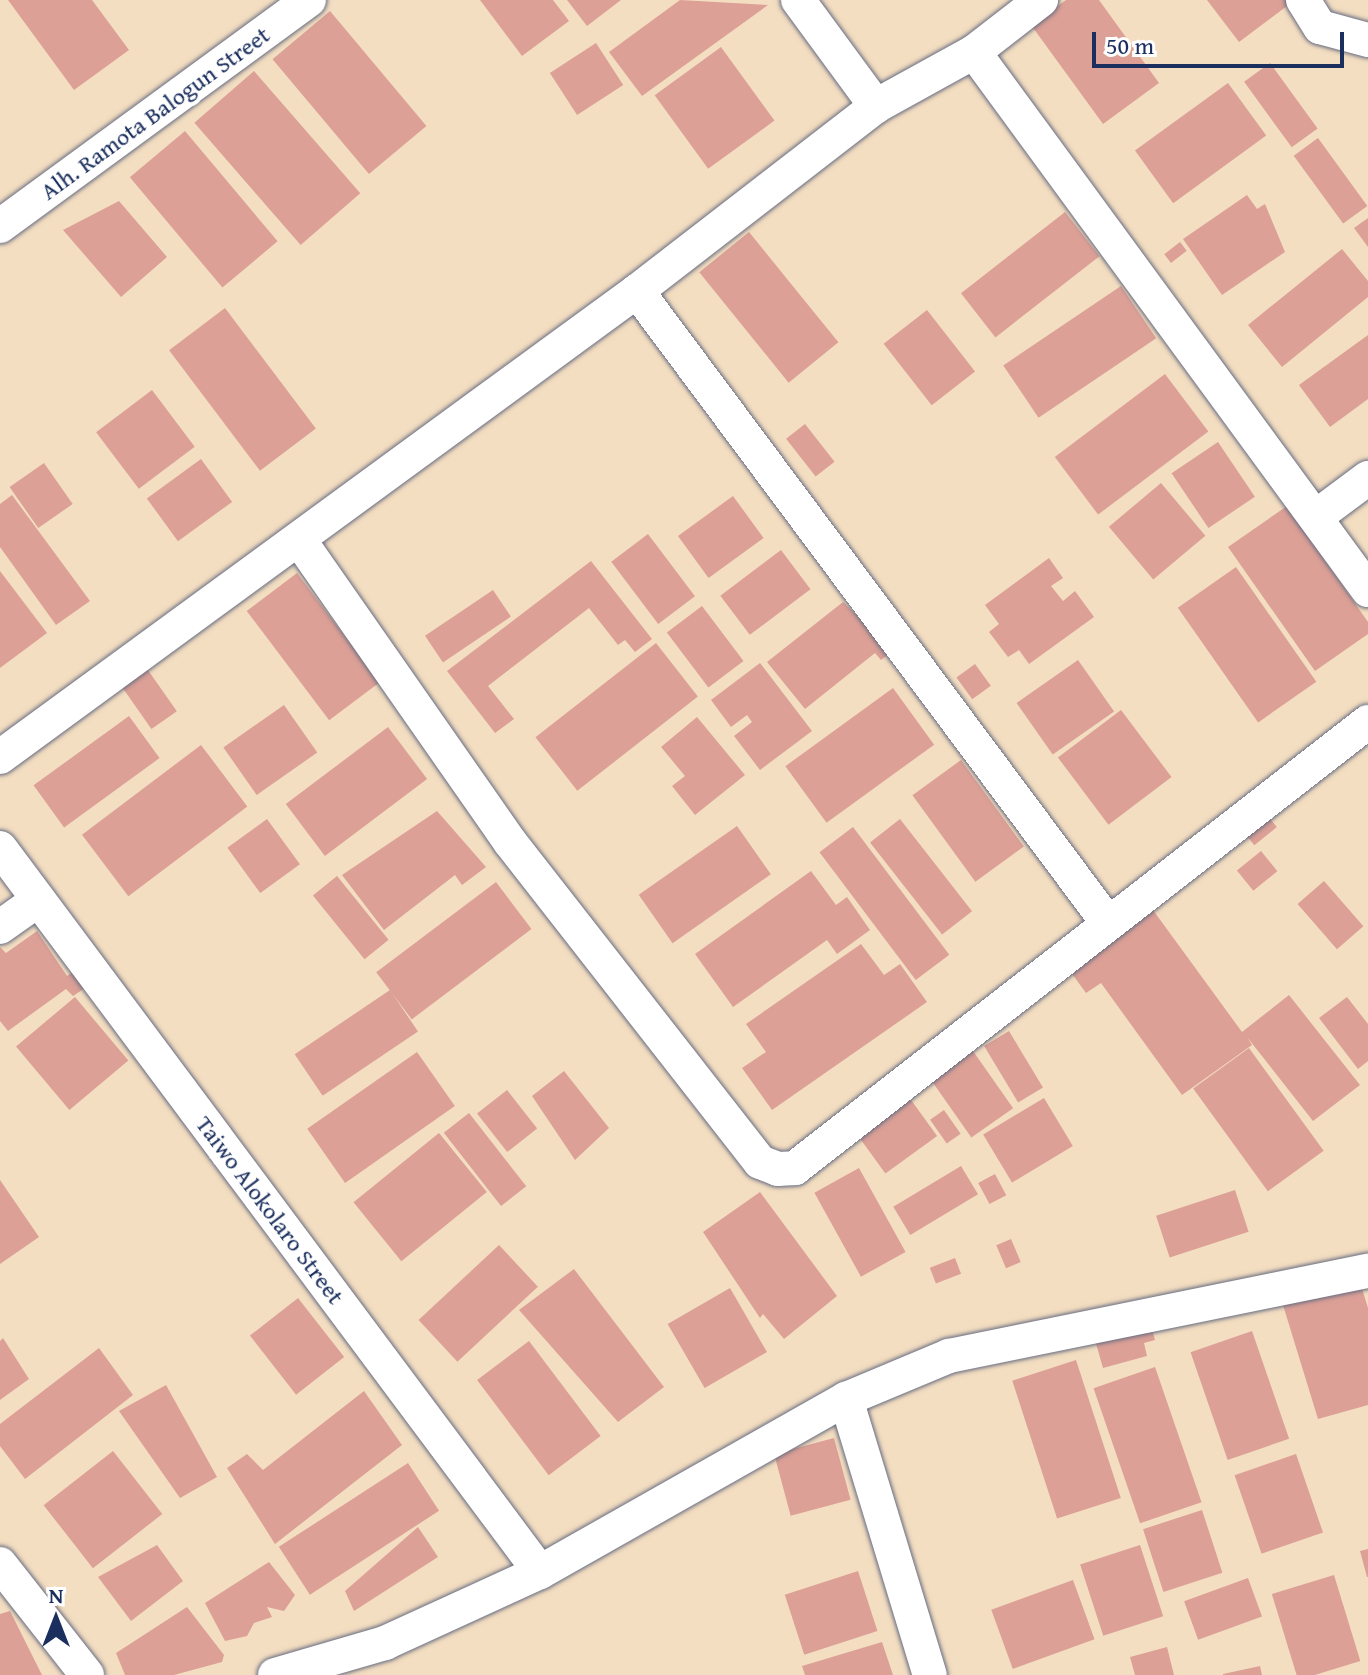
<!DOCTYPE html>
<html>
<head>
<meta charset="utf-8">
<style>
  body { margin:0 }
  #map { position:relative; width:1368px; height:1675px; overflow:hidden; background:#f4dec1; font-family:"Gentium Book Plus",serif }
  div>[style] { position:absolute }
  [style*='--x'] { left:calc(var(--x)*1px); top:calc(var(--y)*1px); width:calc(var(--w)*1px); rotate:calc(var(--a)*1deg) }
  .building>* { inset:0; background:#dca096; transform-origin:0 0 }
  .roads { filter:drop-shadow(0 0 2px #676c81) drop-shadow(0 0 2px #676c81) }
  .minor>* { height:34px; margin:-17px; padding:0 17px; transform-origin:17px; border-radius:17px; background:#fff }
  span { translate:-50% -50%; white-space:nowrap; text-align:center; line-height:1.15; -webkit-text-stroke:8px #fff; paint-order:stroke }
  .street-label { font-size:24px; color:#1b2f5e }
  .north { position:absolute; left:16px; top:1579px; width:80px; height:80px; -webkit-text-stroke:6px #fff; paint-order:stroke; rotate:0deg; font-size:22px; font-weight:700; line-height:32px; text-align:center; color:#1b2f5e }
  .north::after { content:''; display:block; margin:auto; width:28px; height:36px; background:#1b2f5e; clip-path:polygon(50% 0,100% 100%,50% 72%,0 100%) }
  .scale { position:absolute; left:1092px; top:32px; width:252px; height:36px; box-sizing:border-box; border:4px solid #1b2f5e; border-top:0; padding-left:10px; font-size:24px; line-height:28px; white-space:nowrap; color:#1b2f5e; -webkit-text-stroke:6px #fff; paint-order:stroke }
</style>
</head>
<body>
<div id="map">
  <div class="building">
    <i style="clip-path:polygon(8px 0,92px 0,129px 50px,74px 90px)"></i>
    <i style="clip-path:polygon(480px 0,553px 0,569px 21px,522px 56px)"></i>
    <i style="clip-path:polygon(567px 0,621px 0,587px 26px)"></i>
    <i style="clip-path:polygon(680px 0,768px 5px,642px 96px,609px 52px)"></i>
    <i style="clip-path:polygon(1066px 0,1099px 0,1159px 83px,1103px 124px,1031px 25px)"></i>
    <i style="clip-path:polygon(1207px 0,1295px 0,1239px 42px)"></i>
    <i style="left:330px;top:11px;width:150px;height:75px;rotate:50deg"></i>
    <i style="left:596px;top:43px;width:50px;height:55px;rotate:57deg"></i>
    <i style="left:721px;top:47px;width:91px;height:82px;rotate:54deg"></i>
    <i style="left:1270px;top:63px;width:81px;height:32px;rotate:54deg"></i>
    <i style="left:254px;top:71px;width:162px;height:79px;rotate:49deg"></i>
    <i style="left:1228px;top:83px;width:65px;height:115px;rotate:54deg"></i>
    <i style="left:185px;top:131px;width:144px;height:72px;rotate:50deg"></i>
    <i style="left:1318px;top:138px;width:84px;height:30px;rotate:54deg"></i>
    <i style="clip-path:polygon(1247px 195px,1257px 209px,1265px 204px,1285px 252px,1222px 295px,1183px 239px)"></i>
    <i style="clip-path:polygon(119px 201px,167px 257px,121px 297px,63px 230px)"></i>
    <i style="left:1065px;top:212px;width:56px;height:132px;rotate:52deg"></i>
    <i style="clip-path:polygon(1368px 218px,1368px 247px,1354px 228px)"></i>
    <i style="left:749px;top:232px;width:142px;height:64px;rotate:51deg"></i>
    <i style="left:1180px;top:242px;width:11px;height:20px;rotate:52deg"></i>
    <i style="clip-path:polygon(1342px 249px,1368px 281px,1368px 297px,1282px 367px,1248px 325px)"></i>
    <i style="left:1121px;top:286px;width:63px;height:142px;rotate:56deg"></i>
    <i style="left:225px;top:308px;width:151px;height:70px;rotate:53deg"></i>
    <i style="left:927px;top:310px;width:78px;height:55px;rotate:52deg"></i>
    <i style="clip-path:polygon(1368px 335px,1368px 399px,1330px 427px,1299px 385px)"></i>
    <i style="left:1165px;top:374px;width:72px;height:138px;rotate:53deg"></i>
    <i style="left:152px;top:390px;width:71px;height:70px;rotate:53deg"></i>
    <i style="left:805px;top:424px;width:48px;height:24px;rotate:52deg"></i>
    <i style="left:1218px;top:442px;width:66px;height:56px;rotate:56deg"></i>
    <i style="left:201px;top:459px;width:53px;height:67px;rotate:54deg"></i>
    <i style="left:44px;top:463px;width:50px;height:42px;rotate:55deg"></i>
    <i style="left:1161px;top:483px;width:69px;height:68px;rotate:50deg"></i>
    <i style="clip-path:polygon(12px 495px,90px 601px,56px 625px,0 547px,0 504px)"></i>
    <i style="left:733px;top:496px;width:52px;height:68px;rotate:54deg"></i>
    <i style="clip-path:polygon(1287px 506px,1368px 622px,1368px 634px,1315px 671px,1228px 547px)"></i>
    <i style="left:648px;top:534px;width:78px;height:46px;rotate:53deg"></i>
    <i style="left:781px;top:550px;width:49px;height:76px;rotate:53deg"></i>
    <i style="clip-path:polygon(1049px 558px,1063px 578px,1051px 586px,1063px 601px,1075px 591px,1094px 617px,1029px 664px,1019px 650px,1008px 657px,989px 632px,999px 624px,985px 605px)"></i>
    <i style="clip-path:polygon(591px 561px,652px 639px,635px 652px,625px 640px,618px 645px,589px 608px,488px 686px,514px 719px,495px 733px,447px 671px)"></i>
    <i style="left:1236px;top:567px;width:140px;height:71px;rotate:55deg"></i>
    <i style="clip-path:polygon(0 571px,47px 633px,0 668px)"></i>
    <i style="left:297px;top:573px;width:137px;height:63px;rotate:53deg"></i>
    <i style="left:493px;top:590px;width:32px;height:82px;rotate:56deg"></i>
    <i style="clip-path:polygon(843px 602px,893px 651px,881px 660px,875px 653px,805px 709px,767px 662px)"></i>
    <i style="left:702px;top:606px;width:69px;height:44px;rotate:53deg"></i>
    <i style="left:656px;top:643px;width:68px;height:153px;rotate:52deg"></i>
    <i style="left:1078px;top:660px;width:63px;height:75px;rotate:55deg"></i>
    <i style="left:143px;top:663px;width:59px;height:31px;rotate:55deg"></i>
    <i style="clip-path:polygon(760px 663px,812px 731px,760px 770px,734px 736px,752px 722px,747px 715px,731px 727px,711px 700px)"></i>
    <i style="left:975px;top:664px;width:27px;height:23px;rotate:54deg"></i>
    <i style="left:893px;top:688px;width:70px;height:133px;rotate:54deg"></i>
    <i style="left:284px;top:705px;width:58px;height:74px;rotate:55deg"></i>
    <i style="left:1121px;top:710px;width:84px;height:79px;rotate:53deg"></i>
    <i style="left:129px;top:716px;width:52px;height:118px;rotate:54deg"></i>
    <i style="clip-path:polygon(697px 717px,745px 775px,695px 815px,672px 786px,685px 776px,661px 747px)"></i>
    <i style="left:388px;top:727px;width:65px;height:128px;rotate:53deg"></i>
    <i style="left:201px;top:745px;width:77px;height:149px;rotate:53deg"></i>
    <i style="left:961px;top:760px;width:107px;height:60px;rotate:54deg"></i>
    <i style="left:1263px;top:810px;width:22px;height:29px;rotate:51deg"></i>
    <i style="clip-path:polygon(437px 811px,486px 867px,462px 885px,455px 875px,384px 930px,342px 875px)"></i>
    <i style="left:267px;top:819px;width:56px;height:49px;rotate:54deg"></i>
    <i style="left:900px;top:819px;width:117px;height:38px;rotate:52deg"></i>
    <i style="left:737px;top:826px;width:59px;height:120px;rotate:55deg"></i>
    <i style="left:853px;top:827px;width:160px;height:42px;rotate:53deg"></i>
    <i style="left:1261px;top:851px;width:26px;height:31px;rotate:51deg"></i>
    <i style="clip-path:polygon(811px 871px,836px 905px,847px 897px,870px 930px,837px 954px,827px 940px,733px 1007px,695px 954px)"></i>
    <i style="left:337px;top:876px;width:82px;height:31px;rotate:51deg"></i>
    <i style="left:1324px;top:881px;width:60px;height:35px;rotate:49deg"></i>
    <i style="left:496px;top:882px;width:59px;height:150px;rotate:53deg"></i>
    <i style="clip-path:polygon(1153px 910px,1242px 1032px,1289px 995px,1360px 1085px,1313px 1121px,1247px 1037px,1252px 1045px,1182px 1095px,1101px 983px,1086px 993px,1062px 960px)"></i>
    <i style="clip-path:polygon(37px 931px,67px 976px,77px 969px,88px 986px,73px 996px,66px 989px,8px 1031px,0 1021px,0 947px,6px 953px)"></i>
    <i style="clip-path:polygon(861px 944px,884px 975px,900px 964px,927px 1002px,772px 1110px,742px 1068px,766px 1052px,746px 1024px)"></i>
    <i style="left:390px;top:990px;width:50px;height:115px;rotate:56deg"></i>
    <i style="left:75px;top:997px;width:83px;height:77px;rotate:50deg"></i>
    <i style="clip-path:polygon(1347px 997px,1368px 1024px,1368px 1061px,1358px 1069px,1319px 1018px)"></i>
    <i style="left:1009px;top:1031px;width:66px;height:29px;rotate:59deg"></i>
    <i style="left:1249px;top:1048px;width:127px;height:69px;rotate:54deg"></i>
    <i style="left:973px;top:1051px;width:70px;height:51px;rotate:55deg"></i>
    <i style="left:417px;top:1052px;width:66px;height:134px;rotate:55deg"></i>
    <i style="clip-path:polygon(564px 1071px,609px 1128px,575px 1160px,532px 1096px)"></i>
    <i style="left:507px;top:1090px;width:49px;height:38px;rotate:52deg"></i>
    <i style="left:906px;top:1093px;width:53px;height:64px;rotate:54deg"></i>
    <i style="left:1044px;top:1098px;width:56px;height:71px;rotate:59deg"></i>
    <i style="left:944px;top:1110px;width:29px;height:17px;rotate:55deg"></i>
    <i style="left:469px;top:1113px;width:93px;height:32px;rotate:52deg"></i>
    <i style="left:439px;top:1133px;width:76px;height:110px;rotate:51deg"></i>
    <i style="left:961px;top:1166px;width:33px;height:79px;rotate:59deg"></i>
    <i style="left:859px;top:1168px;width:96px;height:51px;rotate:61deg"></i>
    <i style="left:995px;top:1174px;width:24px;height:19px;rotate:62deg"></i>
    <i style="clip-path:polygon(0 1180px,39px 1237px,0 1264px)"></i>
    <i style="left:1235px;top:1190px;width:44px;height:83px;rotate:72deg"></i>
    <i style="clip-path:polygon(760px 1192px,837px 1296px,784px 1339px,763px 1314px,760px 1318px,703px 1232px)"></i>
    <i style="left:1011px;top:1239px;width:25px;height:16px;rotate:67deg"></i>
    <i style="left:499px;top:1245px;width:57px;height:110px;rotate:47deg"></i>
    <i style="left:955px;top:1258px;width:17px;height:27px;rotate:69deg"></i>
    <i style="clip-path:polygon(574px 1269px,664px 1387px,618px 1422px,519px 1310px)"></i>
    <i style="clip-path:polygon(1356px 1269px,1368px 1308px,1368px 1405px,1318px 1419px,1279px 1292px)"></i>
    <i style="left:730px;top:1288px;width:74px;height:72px;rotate:60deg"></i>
    <i style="left:298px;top:1298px;width:75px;height:61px;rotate:52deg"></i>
    <i style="clip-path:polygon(1149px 1318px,1155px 1340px,1144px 1343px,1147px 1356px,1103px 1368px,1093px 1333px)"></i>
    <i style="left:1252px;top:1331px;width:114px;height:65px;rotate:71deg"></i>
    <i style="clip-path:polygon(3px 1338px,29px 1379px,0 1400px,0 1341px)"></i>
    <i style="left:529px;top:1341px;width:119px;height:65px;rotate:53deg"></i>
    <i style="clip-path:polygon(99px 1348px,133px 1395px,25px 1479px,0 1446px,0 1424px)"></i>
    <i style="left:1076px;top:1360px;width:145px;height:67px;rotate:72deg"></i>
    <i style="left:1155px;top:1367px;width:143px;height:65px;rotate:71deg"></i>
    <i style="clip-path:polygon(166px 1385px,217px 1477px,180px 1498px,119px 1411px)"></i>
    <i style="clip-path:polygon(364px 1391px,402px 1445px,275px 1544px,227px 1468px,247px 1454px,263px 1470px)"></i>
    <i style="left:834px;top:1438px;width:64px;height:62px;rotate:75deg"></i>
    <i style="left:113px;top:1451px;width:80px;height:88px;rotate:52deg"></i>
    <i style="left:1296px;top:1454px;width:83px;height:65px;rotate:71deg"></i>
    <i style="left:408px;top:1463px;width:57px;height:154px;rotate:57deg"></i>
    <i style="left:1202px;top:1510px;width:66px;height:62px;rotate:72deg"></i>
    <i style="clip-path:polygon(418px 1527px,438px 1557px,354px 1611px,345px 1591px)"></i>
    <i style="clip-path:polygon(157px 1545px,183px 1581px,131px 1621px,98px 1577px)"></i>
    <i style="left:1140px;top:1545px;width:75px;height:63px;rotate:72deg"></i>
    <i style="clip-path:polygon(1368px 1549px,1368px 1577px,1367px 1577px,1360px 1551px)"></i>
    <i style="clip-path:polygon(269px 1562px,295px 1595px,284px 1611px,267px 1607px,272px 1617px,254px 1623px,247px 1636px,225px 1641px,205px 1603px)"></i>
    <i style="left:858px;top:1571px;width:63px;height:77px;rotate:72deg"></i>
    <i style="left:1334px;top:1575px;width:90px;height:65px;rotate:73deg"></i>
    <i style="left:1248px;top:1578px;width:41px;height:68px;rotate:70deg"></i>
    <i style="left:1073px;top:1580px;width:63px;height:87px;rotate:70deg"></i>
    <i style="clip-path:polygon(187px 1607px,224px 1655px,222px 1662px,174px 1675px,125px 1675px,116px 1653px)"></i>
    <i style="clip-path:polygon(10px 1611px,42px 1675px,0 1675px,0 1614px)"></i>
    <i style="clip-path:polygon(882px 1642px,893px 1675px,805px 1675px,802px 1666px)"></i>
    <i style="clip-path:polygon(1167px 1647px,1174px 1675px,1135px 1675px,1130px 1657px)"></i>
    <i style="clip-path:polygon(1260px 1666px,1262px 1675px,1223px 1675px,1223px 1674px)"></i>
  </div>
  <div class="roads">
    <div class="minor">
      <i style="--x:798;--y:0;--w:132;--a:53.7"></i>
      <i style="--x:1303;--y:0;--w:32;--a:58"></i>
      <i style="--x:1320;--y:27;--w:50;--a:15.2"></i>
      <i style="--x:974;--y:52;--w:667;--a:53.78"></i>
      <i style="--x:0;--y:226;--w:383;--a:-36.2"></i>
      <i style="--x:637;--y:291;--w:783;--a:53.31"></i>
      <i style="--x:1317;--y:516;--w:64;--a:-36.7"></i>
      <i style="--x:300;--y:541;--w:367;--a:55.1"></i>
      <i style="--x:510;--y:842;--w:406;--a:52"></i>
      <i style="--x:760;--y:1162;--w:19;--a:21"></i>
      <i style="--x:778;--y:1169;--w:17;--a:-3"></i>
      <i style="--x:795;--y:1168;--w:726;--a:-37.9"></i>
      <i style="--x:0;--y:757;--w:789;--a:-36.19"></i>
      <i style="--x:637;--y:291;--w:302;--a:-37.7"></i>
      <i style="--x:876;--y:106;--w:112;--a:-28.9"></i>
      <i style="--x:974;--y:52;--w:85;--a:-37.8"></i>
      <i style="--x:0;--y:848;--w:903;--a:53.28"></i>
      <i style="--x:0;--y:927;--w:47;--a:-35.4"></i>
      <i style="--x:846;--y:1399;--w:288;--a:73.1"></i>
      <i style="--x:0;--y:1564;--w:141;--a:51.9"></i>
      <i style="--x:275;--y:1675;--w:115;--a:-16.2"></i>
      <i style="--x:385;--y:1643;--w:170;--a:-24.6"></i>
      <i style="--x:540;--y:1572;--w:352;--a:-29.5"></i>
      <i style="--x:846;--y:1399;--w:112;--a:-22.7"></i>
      <i style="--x:949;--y:1356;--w:428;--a:-11.5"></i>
    </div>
  </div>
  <div class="street-label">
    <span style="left:155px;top:113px;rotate:-36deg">Alh. Ramota Balogun Street</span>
    <span style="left:270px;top:1210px;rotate:53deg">Taiwo Alokolaro Street</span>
  </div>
  <div class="north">N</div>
  <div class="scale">50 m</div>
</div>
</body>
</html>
